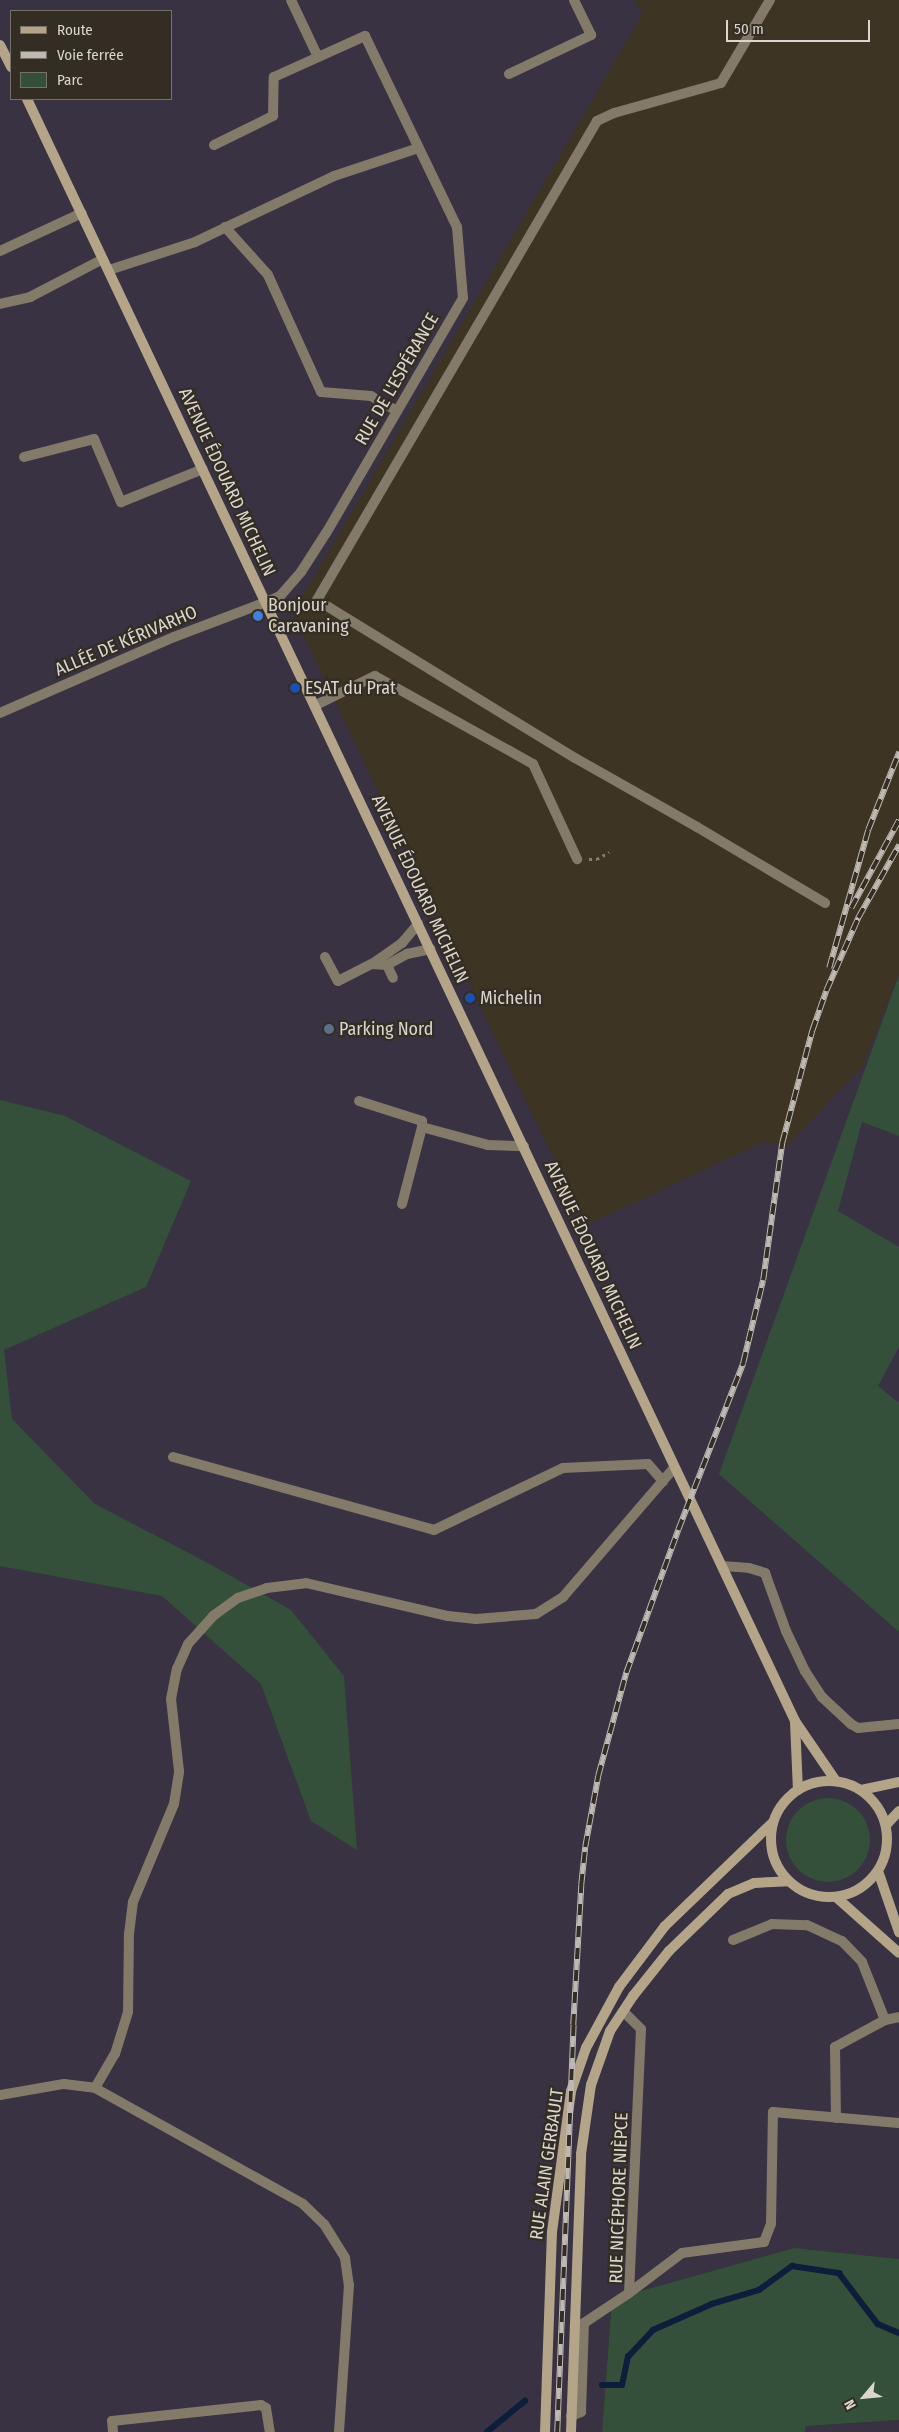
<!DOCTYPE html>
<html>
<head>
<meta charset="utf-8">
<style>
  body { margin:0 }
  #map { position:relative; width:899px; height:2432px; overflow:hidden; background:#332d23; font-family:"Fira Sans Condensed",sans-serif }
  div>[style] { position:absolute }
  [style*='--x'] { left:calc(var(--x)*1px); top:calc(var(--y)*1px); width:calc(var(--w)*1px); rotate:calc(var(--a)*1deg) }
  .commercial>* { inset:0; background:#383243 }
  .built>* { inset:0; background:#3d3423 }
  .green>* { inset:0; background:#34503a }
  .round { border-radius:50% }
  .stream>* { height:5.5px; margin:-2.75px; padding:0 2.75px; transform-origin:2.75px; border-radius:2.75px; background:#0d1d3c }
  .path>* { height:3px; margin-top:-1.5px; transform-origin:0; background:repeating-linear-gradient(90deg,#858077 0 2.5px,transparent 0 6.5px) }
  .lane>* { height:10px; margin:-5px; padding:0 5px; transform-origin:5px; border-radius:5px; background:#837a69 }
  .street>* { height:10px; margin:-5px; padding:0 5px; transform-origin:5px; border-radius:5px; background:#837a69 }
  .secondary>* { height:10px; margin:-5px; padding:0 5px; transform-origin:5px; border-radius:5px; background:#b4a589 }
  .secondary>.ring { margin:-5px; padding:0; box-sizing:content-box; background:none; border:10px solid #b4a589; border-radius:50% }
  .rail>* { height:5.5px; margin-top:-2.75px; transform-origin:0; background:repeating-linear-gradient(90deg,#332d23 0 11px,#beb9b2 0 22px); box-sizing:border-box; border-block:1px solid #beb9b2 }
  .dots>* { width:14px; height:14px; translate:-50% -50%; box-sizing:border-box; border:2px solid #332d23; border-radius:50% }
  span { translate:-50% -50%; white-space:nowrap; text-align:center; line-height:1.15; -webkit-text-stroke:4.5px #332d23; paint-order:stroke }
  .street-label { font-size:18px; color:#dad6cf }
  .poi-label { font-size:18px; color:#dad6cf }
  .left { translate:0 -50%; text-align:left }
  .legend { position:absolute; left:10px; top:10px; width:162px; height:90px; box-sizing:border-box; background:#332d23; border:1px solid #767168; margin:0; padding:6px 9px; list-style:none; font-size:15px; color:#dad6cf }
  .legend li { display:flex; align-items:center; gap:10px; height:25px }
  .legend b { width:25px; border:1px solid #767168 }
  .north { position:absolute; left:839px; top:2372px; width:50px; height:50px; -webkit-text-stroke:4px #332d23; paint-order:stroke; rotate:242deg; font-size:14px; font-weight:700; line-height:20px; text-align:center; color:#dad6cf }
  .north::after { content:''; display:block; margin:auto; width:18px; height:22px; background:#dad6cf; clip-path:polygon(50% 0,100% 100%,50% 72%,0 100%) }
  .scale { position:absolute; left:726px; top:20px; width:144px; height:22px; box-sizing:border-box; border:2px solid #dad6cf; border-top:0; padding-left:6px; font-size:15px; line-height:18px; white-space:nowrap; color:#dad6cf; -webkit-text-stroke:4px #332d23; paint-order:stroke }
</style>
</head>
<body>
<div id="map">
  <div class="commercial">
    <i style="clip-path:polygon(evenodd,0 0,899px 0,899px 2259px,794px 2248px,612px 2299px,602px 2432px,0 2432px,0 0,11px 11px,171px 11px,171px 99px,11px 99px,11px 11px)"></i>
    <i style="clip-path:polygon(899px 2420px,899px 2432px,805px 2432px,806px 2426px)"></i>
  </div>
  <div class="built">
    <i style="clip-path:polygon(635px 0,899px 0,899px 974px,862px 1067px,788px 1145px,763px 1142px,587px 1225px,522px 1094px,293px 613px,642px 15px)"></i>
  </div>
  <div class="green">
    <i style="clip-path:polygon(899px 975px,899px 1136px,862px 1122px,838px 1211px,899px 1247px,899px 1347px,878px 1386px,899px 1403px,899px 1632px,719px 1474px)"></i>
    <i style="clip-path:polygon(0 1100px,65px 1116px,191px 1181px,146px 1287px,4px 1350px,12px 1419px,95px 1504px,206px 1562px,291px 1610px,344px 1676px,357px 1850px,311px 1821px,261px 1684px,162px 1596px,0 1566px)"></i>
    <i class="round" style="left:786px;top:1798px;width:84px;height:84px"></i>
    <i style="clip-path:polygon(794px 2248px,899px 2259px,899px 2420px,806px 2426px,805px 2432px,602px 2432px,612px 2299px)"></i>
  </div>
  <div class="stream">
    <i style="--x:602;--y:2385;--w:20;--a:0"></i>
    <i style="--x:622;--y:2385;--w:29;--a:-78"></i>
    <i style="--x:628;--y:2357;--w:37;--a:-47"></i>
    <i style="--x:653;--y:2330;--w:64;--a:-23.8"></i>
    <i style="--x:712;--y:2304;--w:49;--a:-16.6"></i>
    <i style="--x:759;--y:2290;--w:41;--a:-36"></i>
    <i style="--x:792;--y:2266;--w:48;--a:8.5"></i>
    <i style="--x:839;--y:2273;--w:64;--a:52.6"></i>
    <i style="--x:878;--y:2324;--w:23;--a:23"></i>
    <i style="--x:487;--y:2432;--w:49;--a:-39.2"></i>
  </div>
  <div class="path">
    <i style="--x:589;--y:859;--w:8;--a:0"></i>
    <i style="--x:597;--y:859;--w:14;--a:-30"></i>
  </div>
  <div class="lane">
    <i style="--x:291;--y:0;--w:63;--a:64.7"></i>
    <i style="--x:770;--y:0;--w:96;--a:120.6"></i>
    <i style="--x:721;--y:83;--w:111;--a:164.3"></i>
    <i style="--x:614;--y:113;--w:19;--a:155"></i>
    <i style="--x:597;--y:121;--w:555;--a:120.31"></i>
    <i style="--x:317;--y:600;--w:303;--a:31.5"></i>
    <i style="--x:575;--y:758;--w:140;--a:29.5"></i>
    <i style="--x:697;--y:827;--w:149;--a:30.7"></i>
    <i style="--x:509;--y:74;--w:91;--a:-25.4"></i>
    <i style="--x:591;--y:35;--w:39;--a:-116"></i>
    <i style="--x:214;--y:145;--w:66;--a:-26.2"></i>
    <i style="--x:273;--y:116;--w:39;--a:-89"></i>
    <i style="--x:274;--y:77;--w:100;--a:-24.3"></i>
    <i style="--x:365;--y:36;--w:212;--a:64.3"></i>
    <i style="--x:457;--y:227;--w:71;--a:85.2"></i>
    <i style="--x:463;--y:298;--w:272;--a:120.2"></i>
    <i style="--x:326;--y:533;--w:46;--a:122.7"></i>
    <i style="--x:301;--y:572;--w:32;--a:131"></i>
    <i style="--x:280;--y:596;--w:15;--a:157"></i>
    <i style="--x:225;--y:227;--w:64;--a:48.1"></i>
    <i style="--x:268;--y:275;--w:128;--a:65.6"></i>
    <i style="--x:321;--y:392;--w:50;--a:4.6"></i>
    <i style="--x:371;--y:396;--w:30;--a:30"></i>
    <i style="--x:0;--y:251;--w:90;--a:-24.9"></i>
    <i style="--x:109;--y:270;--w:90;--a:-18"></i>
    <i style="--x:195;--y:242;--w:154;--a:-25.4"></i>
    <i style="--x:334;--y:176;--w:89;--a:-18.4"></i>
    <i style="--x:0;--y:304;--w:31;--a:-13"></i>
    <i style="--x:30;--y:297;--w:82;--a:-27.5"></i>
    <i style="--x:24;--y:457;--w:72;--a:-14.4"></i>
    <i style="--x:94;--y:439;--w:69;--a:66.8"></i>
    <i style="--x:121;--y:502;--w:88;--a:-21.9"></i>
    <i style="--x:316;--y:705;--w:66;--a:-26.2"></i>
    <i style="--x:375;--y:676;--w:181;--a:29.1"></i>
    <i style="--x:533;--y:764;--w:105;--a:65.1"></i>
    <i style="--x:325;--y:957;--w:27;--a:62"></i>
    <i style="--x:338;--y:981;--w:38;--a:-27"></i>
    <i style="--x:372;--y:964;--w:37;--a:-35"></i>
    <i style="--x:402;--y:943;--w:25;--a:-50"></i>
    <i style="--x:372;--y:964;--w:15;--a:4"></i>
    <i style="--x:387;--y:965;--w:23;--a:-29"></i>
    <i style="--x:407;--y:954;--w:24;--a:-12"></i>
    <i style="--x:387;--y:965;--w:14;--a:65"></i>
    <i style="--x:359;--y:1101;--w:66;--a:17.6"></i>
    <i style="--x:422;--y:1121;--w:6;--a:90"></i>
    <i style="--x:422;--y:1127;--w:68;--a:15.3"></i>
    <i style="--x:488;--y:1145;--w:36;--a:2"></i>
    <i style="--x:402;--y:1204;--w:80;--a:-75.4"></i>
    <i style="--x:173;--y:1457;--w:271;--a:15.6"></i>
    <i style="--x:434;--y:1530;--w:143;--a:-25.7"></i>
    <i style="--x:563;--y:1468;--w:85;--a:-2.7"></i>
    <i style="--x:648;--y:1464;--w:23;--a:49"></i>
    <i style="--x:722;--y:1566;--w:27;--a:4"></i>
    <i style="--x:749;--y:1568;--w:17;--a:17"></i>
    <i style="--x:765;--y:1573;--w:62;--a:70.1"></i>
    <i style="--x:786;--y:1631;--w:44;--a:64.6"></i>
    <i style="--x:805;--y:1671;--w:31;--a:57"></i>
    <i style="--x:822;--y:1697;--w:40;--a:43"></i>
    <i style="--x:851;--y:1724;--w:8;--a:30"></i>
    <i style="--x:858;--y:1728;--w:41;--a:-5.6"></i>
    <i style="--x:733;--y:1940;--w:42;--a:-22.3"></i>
    <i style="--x:772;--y:1924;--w:35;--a:2"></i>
    <i style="--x:807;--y:1925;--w:38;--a:25"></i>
    <i style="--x:842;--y:1941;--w:29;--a:46"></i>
    <i style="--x:862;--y:1962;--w:62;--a:68.4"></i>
    <i style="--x:885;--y:2020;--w:57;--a:151.6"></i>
    <i style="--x:835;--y:2047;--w:71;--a:89.2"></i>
    <i style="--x:624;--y:2012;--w:24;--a:45"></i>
    <i style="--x:641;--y:2029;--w:264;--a:92.6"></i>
    <i style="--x:629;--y:2293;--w:66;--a:-37"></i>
    <i style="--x:682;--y:2253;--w:83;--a:-7.6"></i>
    <i style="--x:764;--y:2242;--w:19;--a:-69"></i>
    <i style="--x:771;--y:2224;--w:112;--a:-89"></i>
    <i style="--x:773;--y:2112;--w:126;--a:5"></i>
    <i style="--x:885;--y:2020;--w:14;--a:-12"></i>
    <i style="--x:571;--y:2416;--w:11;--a:-22"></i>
    <i style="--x:581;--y:2412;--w:89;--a:-88.1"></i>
    <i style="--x:584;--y:2323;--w:54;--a:-33.7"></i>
    <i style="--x:113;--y:2432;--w:11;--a:-95"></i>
    <i style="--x:112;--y:2421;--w:150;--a:-6.1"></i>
    <i style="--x:261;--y:2405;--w:6;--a:31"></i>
    <i style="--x:266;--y:2408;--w:24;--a:81"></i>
  </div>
  <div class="street">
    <i style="--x:0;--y:713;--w:190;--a:-23.6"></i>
    <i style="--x:174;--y:637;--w:98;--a:-20.8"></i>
    <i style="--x:95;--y:2088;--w:238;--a:29.1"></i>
    <i style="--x:303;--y:2204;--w:29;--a:44"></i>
    <i style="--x:324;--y:2224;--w:40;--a:58"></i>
    <i style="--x:345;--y:2258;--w:27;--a:82"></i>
    <i style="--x:349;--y:2285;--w:147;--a:93.9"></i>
    <i style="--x:0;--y:2095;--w:65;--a:-9.8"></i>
    <i style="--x:64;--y:2084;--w:31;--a:7"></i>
    <i style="--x:95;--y:2088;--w:39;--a:-60"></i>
    <i style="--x:115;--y:2054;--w:44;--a:-72.8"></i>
    <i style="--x:128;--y:2012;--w:78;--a:-89.3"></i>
    <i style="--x:129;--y:1934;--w:32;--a:-83"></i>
    <i style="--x:133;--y:1902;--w:106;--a:-67.3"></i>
    <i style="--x:174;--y:1804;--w:33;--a:-81"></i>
    <i style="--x:179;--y:1771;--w:72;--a:-96.3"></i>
    <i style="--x:171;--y:1699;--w:31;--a:-79"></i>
    <i style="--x:177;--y:1669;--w:27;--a:-66"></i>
    <i style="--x:188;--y:1644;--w:38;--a:-48"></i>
    <i style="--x:213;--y:1616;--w:31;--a:-36"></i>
    <i style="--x:238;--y:1598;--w:31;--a:-19"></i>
    <i style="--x:267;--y:1588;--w:39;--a:-7"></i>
    <i style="--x:306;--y:1583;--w:146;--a:13.1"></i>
    <i style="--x:448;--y:1616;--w:28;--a:6"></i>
    <i style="--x:476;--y:1619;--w:60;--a:-4.8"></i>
    <i style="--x:536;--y:1614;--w:32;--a:-32"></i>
    <i style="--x:563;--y:1597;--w:170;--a:-49.3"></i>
  </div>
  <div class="secondary">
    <i style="--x:0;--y:45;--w:25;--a:63"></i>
    <i style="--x:27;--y:99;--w:1795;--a:64.66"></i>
    <i style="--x:795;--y:1721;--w:73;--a:55.7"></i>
    <i style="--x:795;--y:1722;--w:68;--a:87.5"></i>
    <i class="ring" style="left:771px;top:1781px;width:106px;height:106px"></i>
    <i style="--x:861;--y:1790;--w:39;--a:-12"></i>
    <i style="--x:886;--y:1825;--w:19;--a:-47"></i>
    <i style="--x:878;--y:1871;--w:65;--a:71"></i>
    <i style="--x:836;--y:1897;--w:84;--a:41.6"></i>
    <i style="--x:545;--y:2432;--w:200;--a:-88"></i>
    <i style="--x:552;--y:2232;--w:142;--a:-82.3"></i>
    <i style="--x:571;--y:2091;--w:46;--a:-70.8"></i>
    <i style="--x:586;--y:2048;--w:69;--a:-61.6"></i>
    <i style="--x:619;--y:1987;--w:76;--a:-53"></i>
    <i style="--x:665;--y:1926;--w:150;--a:-43.9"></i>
    <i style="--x:571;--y:2432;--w:278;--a:-87.9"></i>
    <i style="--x:581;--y:2154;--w:70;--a:-81.8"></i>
    <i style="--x:591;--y:2085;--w:57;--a:-70.6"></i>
    <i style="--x:610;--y:2031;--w:42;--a:-56.7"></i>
    <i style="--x:633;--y:1996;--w:58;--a:-51.3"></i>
    <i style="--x:669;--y:1951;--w:82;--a:-44"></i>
    <i style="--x:728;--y:1894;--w:28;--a:-23"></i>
    <i style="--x:754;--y:1883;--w:35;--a:-3"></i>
  </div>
  <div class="rail">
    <i style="--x:851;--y:908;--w:100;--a:-61.4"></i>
    <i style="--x:829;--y:968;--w:143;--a:-74.2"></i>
    <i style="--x:868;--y:830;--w:84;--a:-68.3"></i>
    <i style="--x:557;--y:2432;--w:407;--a:-87.7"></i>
    <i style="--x:573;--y:2025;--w:140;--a:-86.7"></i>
    <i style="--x:581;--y:1885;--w:38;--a:-84"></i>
    <i style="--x:585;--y:1847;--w:72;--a:-79.6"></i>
    <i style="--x:598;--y:1776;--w:107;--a:-74.8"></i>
    <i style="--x:626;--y:1673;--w:152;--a:-70"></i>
    <i style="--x:678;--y:1530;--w:179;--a:-68.7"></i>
    <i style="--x:743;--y:1363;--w:85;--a:-76.5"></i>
    <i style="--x:763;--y:1280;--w:138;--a:-82.1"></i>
    <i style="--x:782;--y:1143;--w:116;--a:-75"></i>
    <i style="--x:812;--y:1031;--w:42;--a:-70.7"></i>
    <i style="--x:826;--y:991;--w:80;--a:-66.3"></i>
    <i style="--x:858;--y:918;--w:84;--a:-60.7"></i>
  </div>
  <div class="dots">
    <i style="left:258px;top:616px;background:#3f7fe0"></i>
    <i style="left:295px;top:688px;background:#1a4fb4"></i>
    <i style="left:470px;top:998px;background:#1a4fb4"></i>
    <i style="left:329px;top:1029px;background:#5c6f8a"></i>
  </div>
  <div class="street-label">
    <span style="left:397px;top:379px;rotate:-60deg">RUE DE L'ESPÉRANCE</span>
    <span style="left:227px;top:482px;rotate:65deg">AVENUE ÉDOUARD MICHELIN</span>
    <span style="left:126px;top:641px;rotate:-23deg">ALLÉE DE KÉRIVARHO</span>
    <span style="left:420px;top:889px;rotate:65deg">AVENUE ÉDOUARD MICHELIN</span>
    <span style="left:593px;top:1255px;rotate:65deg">AVENUE ÉDOUARD MICHELIN</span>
    <span style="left:547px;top:2164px;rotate:-82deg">RUE ALAIN GERBAULT</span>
    <span style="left:619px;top:2198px;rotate:-88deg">RUE NICÉPHORE NIÈPCE</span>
  </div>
  <div class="poi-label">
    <span class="left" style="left:268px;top:616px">Bonjour<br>Caravaning</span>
    <span class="left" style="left:305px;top:688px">ESAT du Prat</span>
    <span class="left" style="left:480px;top:998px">Michelin</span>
    <span class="left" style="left:339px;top:1029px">Parking Nord</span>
  </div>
  <ul class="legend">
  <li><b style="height:6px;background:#b4a589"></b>Route</li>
  <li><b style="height:6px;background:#beb9b2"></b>Voie ferrée</li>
  <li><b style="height:14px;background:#34503a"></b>Parc</li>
  </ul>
  <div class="north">N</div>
  <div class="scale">50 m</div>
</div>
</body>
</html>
